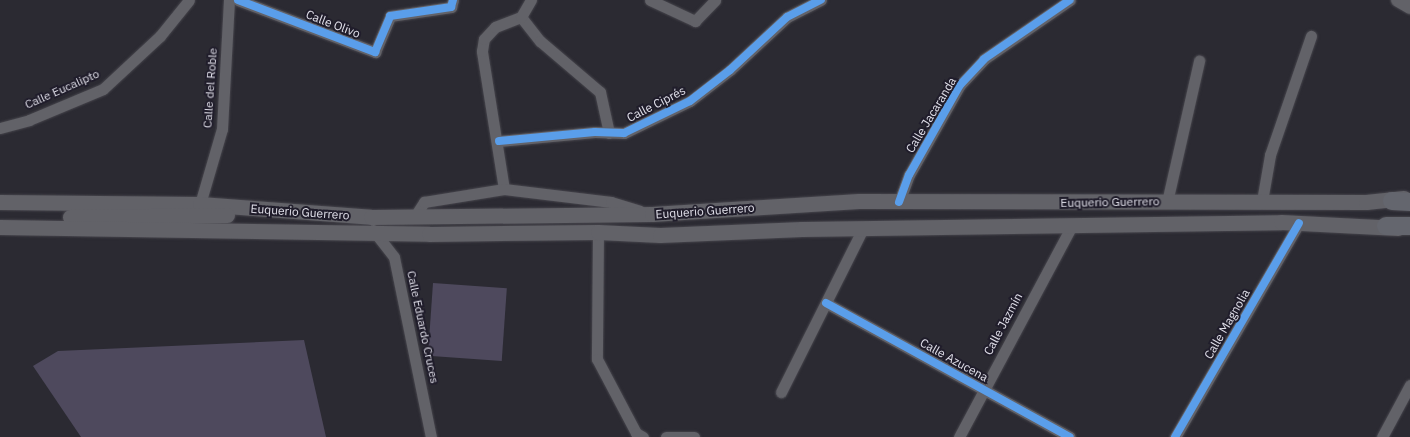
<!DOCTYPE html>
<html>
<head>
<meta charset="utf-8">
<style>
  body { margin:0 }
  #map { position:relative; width:1410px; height:437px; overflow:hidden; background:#2b2a32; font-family:"IBM Plex Sans",sans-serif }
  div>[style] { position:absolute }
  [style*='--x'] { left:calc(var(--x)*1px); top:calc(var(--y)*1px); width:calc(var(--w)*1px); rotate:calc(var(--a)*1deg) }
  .building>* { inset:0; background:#4e495d; transform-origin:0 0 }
  .roads { filter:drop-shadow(0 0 1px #46454c) drop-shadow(0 0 1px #46454c) }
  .minor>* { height:11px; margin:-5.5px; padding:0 5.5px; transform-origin:5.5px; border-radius:5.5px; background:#626268 }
  .tertiary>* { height:14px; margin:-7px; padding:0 7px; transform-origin:7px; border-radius:7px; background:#626268 }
  .secondary>* { height:15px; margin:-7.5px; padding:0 7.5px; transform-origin:7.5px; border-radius:7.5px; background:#626268 }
  .primary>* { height:18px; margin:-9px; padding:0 9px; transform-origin:9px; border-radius:9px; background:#64666e }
  .cycleway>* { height:8px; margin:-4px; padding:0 4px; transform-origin:4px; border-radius:4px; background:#5a9eea }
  span { translate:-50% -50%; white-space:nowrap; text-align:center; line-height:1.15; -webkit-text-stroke:4px #201d2b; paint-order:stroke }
  .street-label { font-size:12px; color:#e1e0ea }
</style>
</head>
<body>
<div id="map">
  <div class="building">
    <i style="left:433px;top:283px;width:74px;height:73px;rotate:4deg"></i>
    <i style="clip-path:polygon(304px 340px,326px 437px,81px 437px,33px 366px,58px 351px)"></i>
  </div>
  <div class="roads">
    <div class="minor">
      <i style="--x:238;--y:0;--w:147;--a:20.8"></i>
      <i style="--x:375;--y:52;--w:39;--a:-67"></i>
      <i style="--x:390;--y:16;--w:62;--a:-8.4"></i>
      <i style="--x:451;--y:7;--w:7;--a:-74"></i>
      <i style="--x:650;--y:0;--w:50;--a:25"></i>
      <i style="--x:695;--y:21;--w:29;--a:-46"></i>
      <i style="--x:521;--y:17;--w:31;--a:52"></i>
      <i style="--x:540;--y:41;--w:79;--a:40.4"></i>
      <i style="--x:600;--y:92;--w:42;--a:77.6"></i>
      <i style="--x:0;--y:128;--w:30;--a:-15"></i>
      <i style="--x:29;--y:120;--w:80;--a:-22.7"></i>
      <i style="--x:103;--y:89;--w:78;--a:-42.9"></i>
      <i style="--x:160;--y:36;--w:46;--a:-51.1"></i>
      <i style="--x:499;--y:141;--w:96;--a:-5.4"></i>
      <i style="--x:595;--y:132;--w:29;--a:2"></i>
      <i style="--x:624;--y:133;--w:73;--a:-25.9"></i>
      <i style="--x:690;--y:101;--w:51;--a:-37.8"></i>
      <i style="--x:730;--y:70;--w:78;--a:-42.9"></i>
      <i style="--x:787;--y:17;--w:38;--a:-27"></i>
      <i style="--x:504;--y:189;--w:140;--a:-99.1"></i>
      <i style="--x:482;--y:51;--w:12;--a:-81"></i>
      <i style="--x:484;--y:39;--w:16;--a:-47"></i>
      <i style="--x:495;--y:27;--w:28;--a:-21"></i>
      <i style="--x:521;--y:17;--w:20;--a:-60"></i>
      <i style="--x:1262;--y:201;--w:47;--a:-80.1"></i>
      <i style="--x:1270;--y:155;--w:126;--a:-71"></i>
      <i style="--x:899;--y:202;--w:29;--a:-70"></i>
      <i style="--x:909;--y:175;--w:103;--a:-60.5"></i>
      <i style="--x:960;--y:85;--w:35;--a:-47"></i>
      <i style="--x:984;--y:59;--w:104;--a:-34.5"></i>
      <i style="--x:1167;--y:202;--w:145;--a:-77.2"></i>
      <i style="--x:200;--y:204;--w:78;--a:-73.7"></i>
      <i style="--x:222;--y:129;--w:129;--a:-86.9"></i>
      <i style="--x:415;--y:216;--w:17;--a:-57"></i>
      <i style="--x:424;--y:202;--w:81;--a:-9.2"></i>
      <i style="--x:504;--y:189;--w:108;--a:6.9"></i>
      <i style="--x:611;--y:202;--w:30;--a:17"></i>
      <i style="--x:373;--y:230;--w:34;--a:52"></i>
      <i style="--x:394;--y:257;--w:184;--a:78.4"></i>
      <i style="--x:598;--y:232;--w:127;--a:90.5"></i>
      <i style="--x:597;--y:359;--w:84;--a:62.2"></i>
      <i style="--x:636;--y:433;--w:8;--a:30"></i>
      <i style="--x:826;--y:303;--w:278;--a:28.8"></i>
      <i style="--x:781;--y:392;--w:183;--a:-63.4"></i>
      <i style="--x:666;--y:437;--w:28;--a:0"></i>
      <i style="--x:959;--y:437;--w:240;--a:-61.9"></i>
      <i style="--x:1175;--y:437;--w:247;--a:-59.9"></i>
      <i style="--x:1382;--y:437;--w:59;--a:-61.7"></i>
    </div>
    <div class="tertiary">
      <i style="--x:1398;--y:0;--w:14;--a:30"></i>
    </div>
    <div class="secondary">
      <i style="--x:0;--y:202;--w:200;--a:0.6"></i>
      <i style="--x:200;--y:204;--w:171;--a:4.3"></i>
      <i style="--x:371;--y:217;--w:281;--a:-0.6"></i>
      <i style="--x:652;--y:214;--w:207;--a:-3.6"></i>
      <i style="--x:859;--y:201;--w:507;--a:0.11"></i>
      <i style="--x:1366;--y:202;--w:38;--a:-6"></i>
      <i style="--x:70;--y:217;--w:157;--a:-0.7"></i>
      <i style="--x:0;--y:227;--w:429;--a:0.9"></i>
      <i style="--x:429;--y:234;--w:169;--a:-0.7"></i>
      <i style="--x:598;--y:232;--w:62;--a:2.8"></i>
      <i style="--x:660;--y:235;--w:142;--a:-2.4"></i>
      <i style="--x:802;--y:229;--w:479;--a:-0.8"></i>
      <i style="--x:1281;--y:222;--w:117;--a:2.9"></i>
    </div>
    <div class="primary">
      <i style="--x:1392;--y:201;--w:18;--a:3"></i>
      <i style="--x:1386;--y:226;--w:24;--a:0"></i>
    </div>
  </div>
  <div class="cycleway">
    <i style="--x:238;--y:0;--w:147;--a:20.8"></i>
    <i style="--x:375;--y:52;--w:39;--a:-67"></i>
    <i style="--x:390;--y:16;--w:62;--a:-8.4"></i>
    <i style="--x:451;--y:7;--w:7;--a:-74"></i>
    <i style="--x:499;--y:141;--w:96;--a:-5.4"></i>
    <i style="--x:595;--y:132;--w:29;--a:2"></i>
    <i style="--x:624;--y:133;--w:73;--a:-25.9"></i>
    <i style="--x:690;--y:101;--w:51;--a:-37.8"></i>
    <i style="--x:730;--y:70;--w:78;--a:-42.9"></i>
    <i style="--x:787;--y:17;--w:38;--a:-27"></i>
    <i style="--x:899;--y:202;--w:29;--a:-70"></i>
    <i style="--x:909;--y:175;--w:103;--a:-60.5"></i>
    <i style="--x:960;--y:85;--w:35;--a:-47"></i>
    <i style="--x:984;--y:59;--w:104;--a:-34.5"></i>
    <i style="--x:826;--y:303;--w:278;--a:28.8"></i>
    <i style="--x:1175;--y:437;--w:247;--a:-59.9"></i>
  </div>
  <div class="street-label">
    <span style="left:333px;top:24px;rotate:21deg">Calle Olivo</span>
    <span style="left:210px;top:88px;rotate:-86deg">Calle del Roble</span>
    <span style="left:62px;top:89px;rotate:-24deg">Calle Eucalipto</span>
    <span style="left:656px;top:104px;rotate:-27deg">Calle Ciprés</span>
    <span style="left:931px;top:115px;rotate:-59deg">Calle Jacaranda</span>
    <span style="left:1110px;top:202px;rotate:-1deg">Euquerio Guerrero</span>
    <span style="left:705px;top:211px;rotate:-4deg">Euquerio Guerrero</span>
    <span style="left:300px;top:212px;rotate:4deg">Euquerio Guerrero</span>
    <span style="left:1003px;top:324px;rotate:-62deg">Calle Jazmín</span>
    <span style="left:1227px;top:324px;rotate:-60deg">Calle Magnolia</span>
    <span style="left:423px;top:327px;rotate:78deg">Calle Eduardo Cruces</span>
    <span style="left:954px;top:360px;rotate:29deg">Calle Azucena</span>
  </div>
</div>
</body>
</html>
